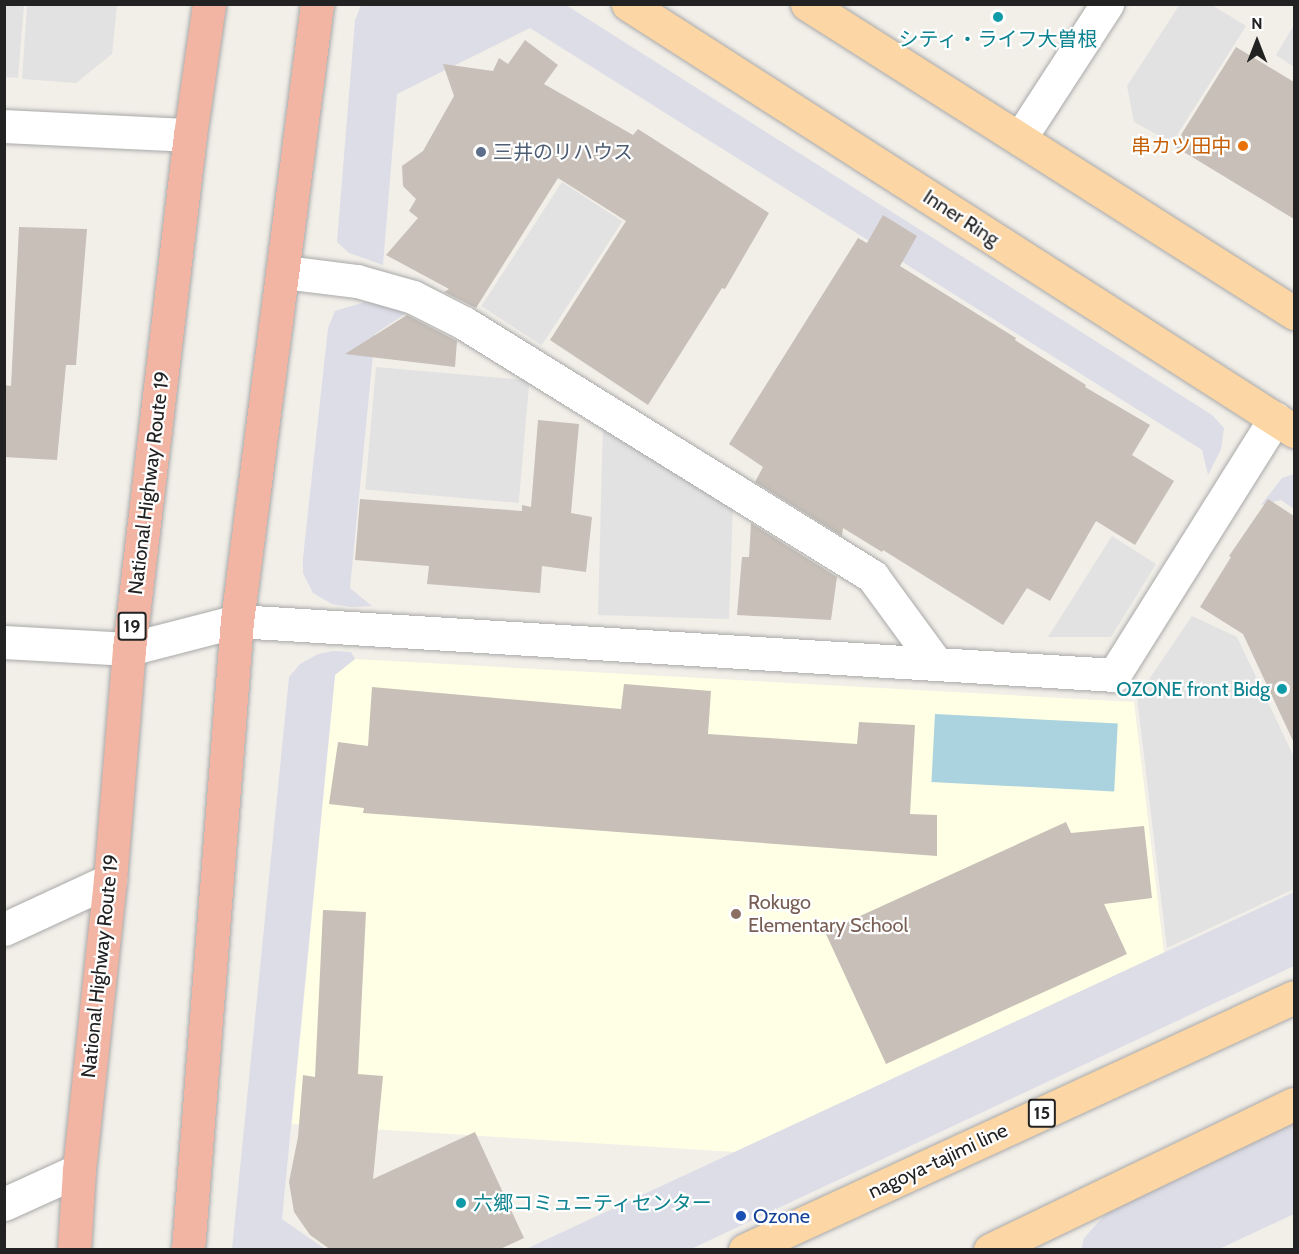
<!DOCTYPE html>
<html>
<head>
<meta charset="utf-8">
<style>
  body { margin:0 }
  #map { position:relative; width:1299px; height:1254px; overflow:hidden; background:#f2efe9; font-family:Cabin,"Noto Sans JP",sans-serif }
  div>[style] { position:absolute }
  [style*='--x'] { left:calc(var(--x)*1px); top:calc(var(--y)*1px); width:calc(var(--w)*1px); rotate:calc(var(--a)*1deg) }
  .education>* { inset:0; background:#ffffe5 }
  .parking>* { inset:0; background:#e2e2e2; transform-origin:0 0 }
  .plaza>* { inset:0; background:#dddde8 }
  .water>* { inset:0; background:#aad3df; transform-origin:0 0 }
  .building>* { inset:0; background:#c7bfb8 }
  .roads { filter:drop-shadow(0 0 2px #a9a9a9) drop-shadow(0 0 2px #a9a9a9) }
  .minor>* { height:33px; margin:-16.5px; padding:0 16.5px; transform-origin:16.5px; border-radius:16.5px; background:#fff }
  .tertiary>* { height:33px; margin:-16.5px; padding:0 16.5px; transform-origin:16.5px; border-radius:16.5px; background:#fff }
  .primary>* { height:33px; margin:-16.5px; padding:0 16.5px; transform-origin:16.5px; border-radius:16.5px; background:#fcd6a4 }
  .trunk>* { height:33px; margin:-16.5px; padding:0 16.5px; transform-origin:16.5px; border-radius:16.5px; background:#f2b4a3 }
  .dots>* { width:16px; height:16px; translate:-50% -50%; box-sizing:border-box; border:3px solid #fff; border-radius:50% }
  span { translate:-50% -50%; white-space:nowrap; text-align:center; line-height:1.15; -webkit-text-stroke:4.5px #fff; paint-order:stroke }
  .shield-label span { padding:2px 4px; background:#fff; border:2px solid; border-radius:4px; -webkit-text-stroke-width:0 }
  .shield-label { font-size:18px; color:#222; font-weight:700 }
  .culture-label { font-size:20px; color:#0d838f }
  .right { translate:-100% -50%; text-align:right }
  .left { translate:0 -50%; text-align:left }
  .food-label { font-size:20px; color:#c56008 }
  .service-label { font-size:20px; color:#4e5e75 }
  .street-label { font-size:20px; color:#222 }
  .education-label { font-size:20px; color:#785e54 }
  .transit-label { font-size:20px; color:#164399 }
  .frame { position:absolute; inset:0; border:6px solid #222; pointer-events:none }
  .north { position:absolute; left:1227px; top:12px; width:60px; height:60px; -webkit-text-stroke:4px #fff; paint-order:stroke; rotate:0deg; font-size:16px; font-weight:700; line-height:24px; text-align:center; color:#222 }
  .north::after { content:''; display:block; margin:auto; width:21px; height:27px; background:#222; clip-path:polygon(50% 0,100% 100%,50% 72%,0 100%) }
</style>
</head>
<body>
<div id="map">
  <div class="education">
    <i style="clip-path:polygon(355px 659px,1134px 702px,1164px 953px,735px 1152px,292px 1124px,335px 675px)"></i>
  </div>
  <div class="parking">
    <i style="clip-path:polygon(5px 4px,24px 5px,18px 78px,5px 77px)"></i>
    <i style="clip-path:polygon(1180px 4px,1212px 5px,1246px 26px,1172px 143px,1134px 122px,1127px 86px)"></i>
    <i style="clip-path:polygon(27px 5px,117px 5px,112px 54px,76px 83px,22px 79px)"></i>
    <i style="clip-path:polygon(1294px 25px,1294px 67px,1276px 55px)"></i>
    <i style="left:562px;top:182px;width:72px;height:148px;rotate:33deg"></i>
    <i style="left:376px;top:367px;width:154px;height:123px;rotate:5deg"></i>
    <i style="clip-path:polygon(603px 424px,733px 504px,729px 619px,598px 615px)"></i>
    <i style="clip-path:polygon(1112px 536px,1156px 564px,1111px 637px,1048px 637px)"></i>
    <i style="clip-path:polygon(1192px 616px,1237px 637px,1294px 757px,1294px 889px,1167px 948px,1137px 697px)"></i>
  </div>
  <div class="plaza">
    <i style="clip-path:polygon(361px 5px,566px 5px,1212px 415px,1224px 428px,1221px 449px,1208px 475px,1202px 450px,530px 28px,397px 94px,383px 265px,349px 253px,337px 242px,355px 20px)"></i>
    <i style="clip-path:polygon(365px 302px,384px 302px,405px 314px,375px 334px,350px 588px,372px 606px,351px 607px,332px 604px,313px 593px,303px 573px,303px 558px,328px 328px,335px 311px)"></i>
    <i style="clip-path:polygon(1294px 474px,1294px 509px,1281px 500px,1261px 505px,1282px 478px)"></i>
    <i style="clip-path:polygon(333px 651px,351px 652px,355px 659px,335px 675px,282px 1219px,325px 1249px,232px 1249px,289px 677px,300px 664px,318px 654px)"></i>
    <i style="clip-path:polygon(1294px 892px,1294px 966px,691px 1249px,526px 1249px)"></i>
    <i style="clip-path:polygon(1294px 1122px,1294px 1214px,1219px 1249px,1081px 1250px,1084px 1238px,1110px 1209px)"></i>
  </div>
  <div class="water">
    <i style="left:935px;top:714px;width:183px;height:68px;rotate:3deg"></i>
  </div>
  <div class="building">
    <i style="clip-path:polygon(525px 40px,558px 65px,544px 84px,633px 135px,638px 129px,769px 213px,725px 289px,722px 288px,648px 405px,550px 340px,626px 221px,558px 178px,476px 308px,444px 292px,449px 289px,386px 255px,418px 218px,409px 211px,416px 199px,403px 186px,402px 166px,423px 151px,454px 96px,443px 64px,493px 71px,499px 58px,508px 64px)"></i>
    <i style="clip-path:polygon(1236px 47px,1294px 82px,1294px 219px,1174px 146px)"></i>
    <i style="clip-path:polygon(883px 215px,917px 236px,900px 266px,1016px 338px,1015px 340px,1086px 385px,1085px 387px,1150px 425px,1132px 455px,1174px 481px,1135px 545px,1096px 521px,1050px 601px,1027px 588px,1003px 625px,883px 550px,882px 552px,843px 528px,842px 536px,755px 482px,763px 467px,729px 444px,858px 238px,867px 243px)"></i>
    <i style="clip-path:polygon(19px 227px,87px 229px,76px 365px,66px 365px,57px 460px,4px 457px,4px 385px,11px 386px)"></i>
    <i style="clip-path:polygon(407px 315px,457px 341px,455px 367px,345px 354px)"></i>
    <i style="clip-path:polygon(538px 420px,579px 424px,571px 513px,592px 517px,586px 572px,542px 566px,540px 593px,427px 584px,429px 566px,355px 560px,360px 499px,522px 511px,522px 505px,531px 507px)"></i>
    <i style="clip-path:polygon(1268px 499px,1294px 516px,1294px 743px,1243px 634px,1200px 607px,1231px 557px,1229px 556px)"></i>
    <i style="clip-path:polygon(751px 523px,837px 577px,831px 620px,737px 615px,742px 557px,749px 557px)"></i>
    <i style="clip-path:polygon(624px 684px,711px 691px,708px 734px,857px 744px,859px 722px,915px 725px,910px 814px,937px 815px,937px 856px,363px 813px,364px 808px,329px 804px,338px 742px,368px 746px,372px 687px,621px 709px)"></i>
    <i style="clip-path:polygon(1066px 822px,1071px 833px,1144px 826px,1152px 898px,1104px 904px,1127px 954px,886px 1064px,825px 932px)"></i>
    <i style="clip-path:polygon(323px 910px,366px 912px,358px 1074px,383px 1076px,373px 1179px,475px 1132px,524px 1238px,498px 1250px,331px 1250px,310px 1235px,294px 1212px,289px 1182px,298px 1137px,303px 1075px,315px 1077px)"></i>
  </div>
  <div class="roads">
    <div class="minor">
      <i style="--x:4;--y:126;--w:186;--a:2.8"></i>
      <i style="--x:284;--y:272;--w:74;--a:7"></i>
      <i style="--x:357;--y:281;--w:58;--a:15.9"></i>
      <i style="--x:413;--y:297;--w:57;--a:27"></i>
      <i style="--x:464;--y:323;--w:481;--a:31.8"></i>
      <i style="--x:873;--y:577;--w:107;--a:53.8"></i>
      <i style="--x:237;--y:621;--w:879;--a:3.52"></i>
      <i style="--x:1114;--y:675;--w:303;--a:-57.9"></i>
      <i style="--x:4;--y:929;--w:117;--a:-24.8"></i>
      <i style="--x:4;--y:1204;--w:82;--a:-24.4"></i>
    </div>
    <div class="tertiary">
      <i style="--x:1020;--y:138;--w:160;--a:-57"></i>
      <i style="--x:4;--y:642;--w:125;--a:3.2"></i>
      <i style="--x:129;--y:649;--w:112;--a:-14.5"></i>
    </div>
    <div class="primary">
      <i style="--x:628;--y:4;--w:791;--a:32.67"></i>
      <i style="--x:807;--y:4;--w:577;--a:32.4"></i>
      <i style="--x:745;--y:1250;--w:604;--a:-24.74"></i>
      <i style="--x:990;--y:1250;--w:337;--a:-25.7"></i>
    </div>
    <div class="trunk">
      <i style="--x:74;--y:1250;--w:80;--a:-86.4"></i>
      <i style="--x:79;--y:1170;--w:292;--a:-83.9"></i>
      <i style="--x:110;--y:880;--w:232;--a:-85.3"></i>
      <i style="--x:129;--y:649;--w:518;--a:-83.23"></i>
      <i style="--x:190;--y:135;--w:132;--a:-81.7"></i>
      <i style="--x:188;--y:1250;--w:631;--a:-85.55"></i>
      <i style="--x:237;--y:621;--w:622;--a:-82.61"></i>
    </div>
  </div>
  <div class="dots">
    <i style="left:998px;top:17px;background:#0f9aa8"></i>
    <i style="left:1243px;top:146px;background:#e8710a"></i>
    <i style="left:481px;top:152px;background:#5c6f8a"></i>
    <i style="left:1282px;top:689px;background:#0f9aa8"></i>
    <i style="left:736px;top:914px;background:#8d6e63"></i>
    <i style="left:461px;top:1203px;background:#0f9aa8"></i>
    <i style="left:741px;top:1216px;background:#1a4fb4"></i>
  </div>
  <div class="shield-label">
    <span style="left:132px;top:626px">19</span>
    <span style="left:1042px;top:1113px">15</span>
  </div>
  <div class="culture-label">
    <span style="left:998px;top:39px">シティ・ライフ大曽根</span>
    <span class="right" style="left:1270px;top:689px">OZONE front Bidg</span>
    <span class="left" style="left:473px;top:1203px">六郷コミュニティセンター</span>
  </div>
  <div class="food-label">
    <span class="right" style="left:1231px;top:146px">串カツ田中</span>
  </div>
  <div class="service-label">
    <span class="left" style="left:493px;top:152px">三井のリハウス</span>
  </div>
  <div class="street-label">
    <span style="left:961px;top:218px;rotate:33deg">Inner Ring</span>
    <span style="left:149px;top:483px;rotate:-83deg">National Highway Route 19</span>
    <span style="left:100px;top:966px;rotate:-84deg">National Highway Route 19</span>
    <span style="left:938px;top:1161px;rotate:-25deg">nagoya-tajimi line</span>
  </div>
  <div class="education-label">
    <span class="left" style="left:748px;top:914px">Rokugo<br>Elementary School</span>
  </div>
  <div class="transit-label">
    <span class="left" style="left:753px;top:1216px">Ozone</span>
  </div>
  <div class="frame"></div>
  <div class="north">N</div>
</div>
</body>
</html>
